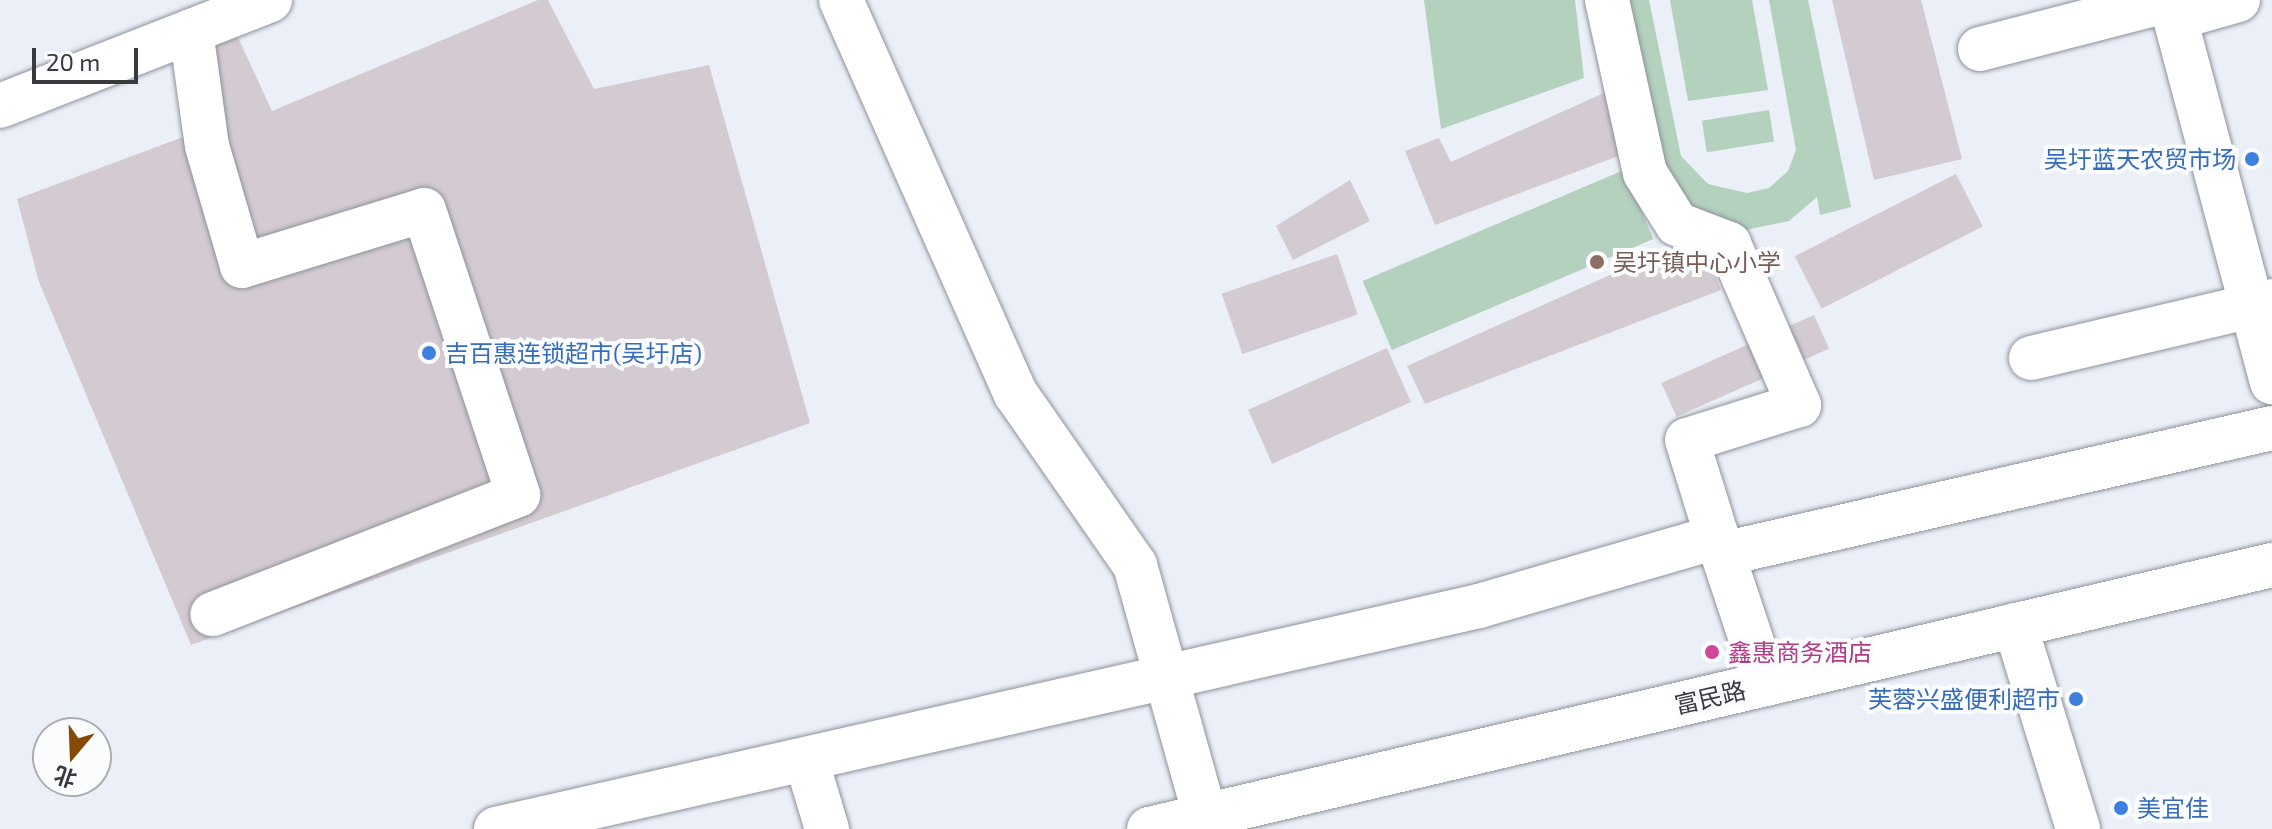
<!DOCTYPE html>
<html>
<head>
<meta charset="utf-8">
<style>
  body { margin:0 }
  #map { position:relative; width:2272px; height:829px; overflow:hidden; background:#eaeff8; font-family:"Exo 2","Noto Sans SC",sans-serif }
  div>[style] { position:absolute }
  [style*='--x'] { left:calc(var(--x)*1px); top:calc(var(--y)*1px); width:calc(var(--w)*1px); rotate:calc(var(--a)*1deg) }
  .green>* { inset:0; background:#b3d1bc; transform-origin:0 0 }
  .building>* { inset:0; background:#d4cbd2; transform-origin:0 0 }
  .roads { filter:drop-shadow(0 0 2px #8e929b) drop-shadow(0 0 2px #8e929b) }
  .minor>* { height:44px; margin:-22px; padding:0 22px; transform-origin:22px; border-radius:22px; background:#fff }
  .dots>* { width:22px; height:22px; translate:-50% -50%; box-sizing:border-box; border:4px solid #fbfcfe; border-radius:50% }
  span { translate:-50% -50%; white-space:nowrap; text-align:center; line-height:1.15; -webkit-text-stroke:8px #fbfcfe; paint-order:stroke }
  .shop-label { font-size:24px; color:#366cbe }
  .right { translate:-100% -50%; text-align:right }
  .left { translate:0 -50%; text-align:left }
  .education-label { font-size:24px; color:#785e54 }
  .hotel-label { font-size:24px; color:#b23c85 }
  .street-label { font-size:24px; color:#393a3e }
  .north { position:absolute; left:32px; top:717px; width:80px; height:80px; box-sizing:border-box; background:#fbfcfe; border:2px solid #adaeb1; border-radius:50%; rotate:199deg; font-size:22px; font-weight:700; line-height:32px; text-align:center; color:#393a3e }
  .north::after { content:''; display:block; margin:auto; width:28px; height:36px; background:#864a05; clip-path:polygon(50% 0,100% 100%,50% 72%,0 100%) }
  .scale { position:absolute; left:32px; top:48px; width:106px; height:36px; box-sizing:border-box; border:4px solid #393a3e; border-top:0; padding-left:10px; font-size:24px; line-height:28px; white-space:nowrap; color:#393a3e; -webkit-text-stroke:6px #fbfcfe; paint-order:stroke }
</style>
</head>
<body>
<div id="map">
  <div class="green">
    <i style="clip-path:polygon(1424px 0,1575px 0,1584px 78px,1441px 129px)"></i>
    <i style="clip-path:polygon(1614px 0,1649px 0,1681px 156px,1708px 184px,1747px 193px,1769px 188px,1788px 171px,1796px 150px,1769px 0,1808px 0,1851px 207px,1820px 215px,1817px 197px,1789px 221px,1736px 232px,1670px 201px)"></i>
    <i style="clip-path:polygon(1670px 0,1752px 0,1768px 90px,1688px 101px)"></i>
    <i style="left:1769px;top:110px;width:32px;height:68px;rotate:81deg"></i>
    <i style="left:1624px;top:170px;width:75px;height:284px;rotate:67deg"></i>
  </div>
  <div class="building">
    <i style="clip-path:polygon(538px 0,548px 0,594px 89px,709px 65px,810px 423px,191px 645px,39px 282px,17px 199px,183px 137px,176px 53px,235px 31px,272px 111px)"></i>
    <i style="clip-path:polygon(1832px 0,1921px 0,1962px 159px,1874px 180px)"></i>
    <i style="clip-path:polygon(1617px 87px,1637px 149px,1435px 225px,1405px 151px,1439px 138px,1451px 162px)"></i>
    <i style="left:1956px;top:174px;width:59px;height:181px;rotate:63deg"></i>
    <i style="clip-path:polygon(1350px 180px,1370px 221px,1293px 260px,1276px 226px)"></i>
    <i style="clip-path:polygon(1699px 235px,1721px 290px,1425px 404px,1407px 366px)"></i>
    <i style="left:1337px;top:254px;width:64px;height:122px;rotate:71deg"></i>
    <i style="left:1814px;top:315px;width:37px;height:167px;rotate:66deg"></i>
    <i style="left:1387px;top:348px;width:59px;height:152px;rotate:66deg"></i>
  </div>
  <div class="roads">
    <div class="minor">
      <i style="--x:841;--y:0;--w:431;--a:66.1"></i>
      <i style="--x:1016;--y:394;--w:208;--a:55.2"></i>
      <i style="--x:1135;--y:565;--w:261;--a:74.4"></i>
      <i style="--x:1607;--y:0;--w:177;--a:77.6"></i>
      <i style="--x:1645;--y:173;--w:60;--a:57.9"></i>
      <i style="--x:1677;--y:224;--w:56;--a:21"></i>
      <i style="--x:1729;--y:244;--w:176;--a:66.5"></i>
      <i style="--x:1799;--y:405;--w:117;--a:162.6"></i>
      <i style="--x:1687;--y:440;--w:102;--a:72.8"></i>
      <i style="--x:2238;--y:0;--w:66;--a:164.1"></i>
      <i style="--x:2175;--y:18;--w:377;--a:75.1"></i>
      <i style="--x:191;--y:31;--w:116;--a:82.1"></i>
      <i style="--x:207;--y:146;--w:125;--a:73.7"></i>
      <i style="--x:242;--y:266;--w:190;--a:-17.1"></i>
      <i style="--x:424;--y:210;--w:300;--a:71.7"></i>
      <i style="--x:518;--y:495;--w:328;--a:158.7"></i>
      <i style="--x:1980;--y:49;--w:196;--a:-14.5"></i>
      <i style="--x:2170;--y:0;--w:19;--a:74"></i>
      <i style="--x:0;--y:106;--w:290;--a:-21.4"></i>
      <i style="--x:2031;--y:358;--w:248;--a:-13.3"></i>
      <i style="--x:1723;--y:554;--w:563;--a:-12.93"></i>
      <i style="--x:2015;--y:625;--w:214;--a:72.8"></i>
      <i style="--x:806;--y:759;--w:73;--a:73.3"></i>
      <i style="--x:496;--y:829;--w:1008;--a:-12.78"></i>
      <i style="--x:1479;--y:606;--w:248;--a:-16.2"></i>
      <i style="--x:1717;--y:537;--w:155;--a:71.6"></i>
      <i style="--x:1149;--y:829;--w:1154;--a:-13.23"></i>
    </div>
  </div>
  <div class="dots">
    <i style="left:2252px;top:159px;background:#3f7fe0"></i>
    <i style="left:1597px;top:262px;background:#8d6e63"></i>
    <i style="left:429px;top:353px;background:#3f7fe0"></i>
    <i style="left:1712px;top:652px;background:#d1479c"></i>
    <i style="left:2076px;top:699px;background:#3f7fe0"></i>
    <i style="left:2121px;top:808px;background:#3f7fe0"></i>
  </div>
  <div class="shop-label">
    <span class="right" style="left:2236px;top:159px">吴圩蓝天农贸市场</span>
    <span class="left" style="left:445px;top:353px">吉百惠连锁超市(吴圩店)</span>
    <span class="right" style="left:2060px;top:699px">芙蓉兴盛便利超市</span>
    <span class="left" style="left:2137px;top:808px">美宜佳</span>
  </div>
  <div class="education-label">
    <span class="left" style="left:1613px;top:262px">吴圩镇中心小学</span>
  </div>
  <div class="hotel-label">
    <span class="left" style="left:1728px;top:652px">鑫惠商务酒店</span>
  </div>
  <div class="street-label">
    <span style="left:1710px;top:697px;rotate:-13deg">富民路</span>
  </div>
  <div class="north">北</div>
  <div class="scale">20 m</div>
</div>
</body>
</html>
